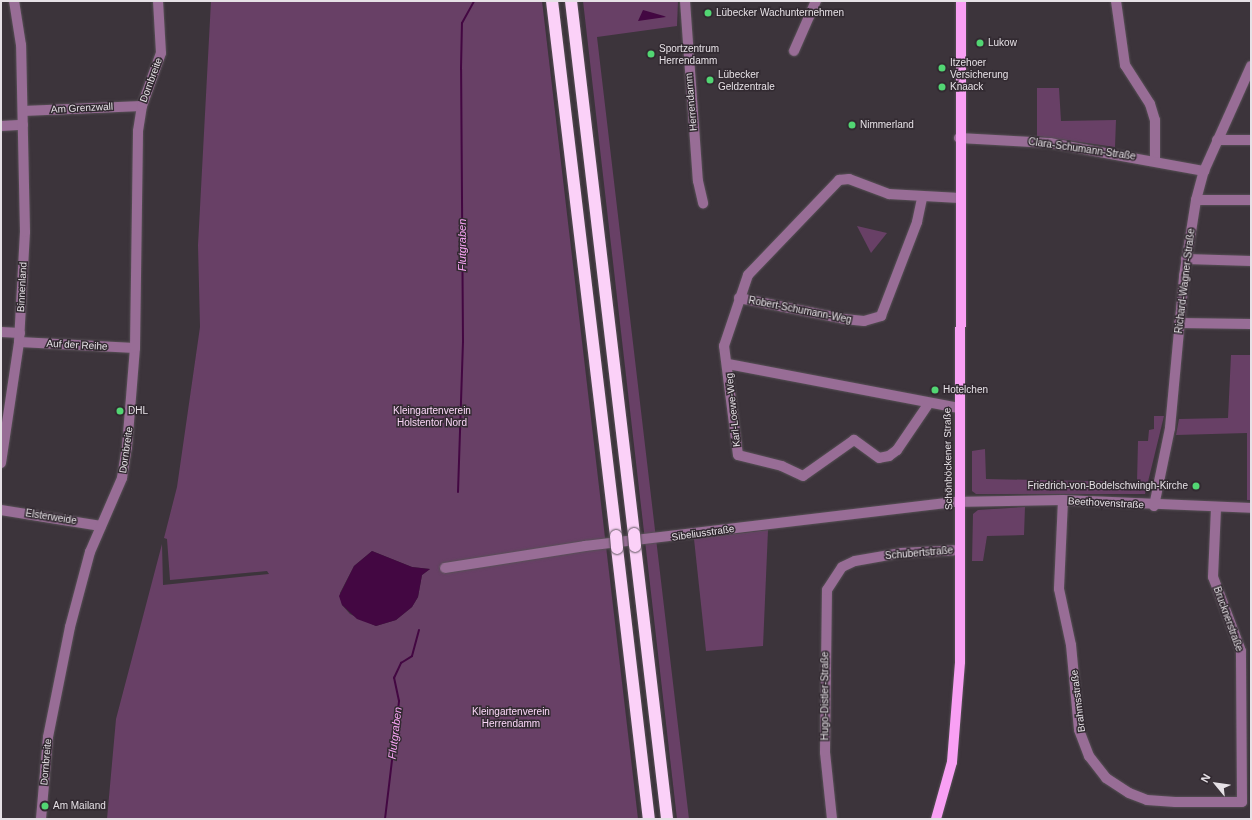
<!DOCTYPE html>
<html>
<head>
<meta charset="utf-8">
<style>
  body { margin:0 }
  #map { position:relative; width:1252px; height:820px; overflow:hidden; background:#3c343b; font-family:Arial,sans-serif }
  div>[style] { position:absolute }
  [style*='--x'] { left:calc(var(--x)*1px); top:calc(var(--y)*1px); width:calc(var(--w)*1px); rotate:calc(var(--a)*1deg) }
  .green>* { inset:0; background:#684066 }
  .water>* { inset:0; background:#430742 }
  .stream>* { height:2px; margin:-1px; padding:0 1px; transform-origin:1px; border-radius:1px; background:#430742 }
  .roads { filter:drop-shadow(0 0 1px #575056) drop-shadow(0 0 1px #575056) }
  .minor>* { height:10px; margin:-5px; padding:0 5px; transform-origin:5px; border-radius:5px; background:#986d96 }
  .major>* { height:10px; margin:-5px; padding:0 5px; transform-origin:5px; border-radius:5px; background:#f9a0f4 }
  .highway>* { height:12px; margin:-6px; padding:0 6px; transform-origin:6px; border-radius:6px; background:#fbd1f8 }
  .bridges { filter:drop-shadow(0 0 1px #575056) drop-shadow(0 0 1px #575056) }
  .highway-bridge>* { height:12px; margin:-6px; padding:0 6px; transform-origin:6px; border-radius:6px; background:#fbd1f8 }
  .dots>* { width:11px; height:11px; translate:-50% -50%; box-sizing:border-box; border:2px solid #322a31; border-radius:50% }
  span { translate:-50% -50%; white-space:nowrap; text-align:center; line-height:1.15; -webkit-text-stroke:3px #322a31; paint-order:stroke }
  .poi-label { font-size:10px; color:#e6e1e6 }
  .left { translate:0 -50%; text-align:left }
  .right { translate:-100% -50%; text-align:right }
  .street-label { font-size:10px; color:#e6e1e6 }
  .park-label { font-size:10px; color:#fbd7f8 }
  .water-label { font-size:11px; color:#fca6f8; font-style:italic }
  .frame { position:absolute; inset:0; border:2px solid #e6e1e6; pointer-events:none }
  .north { position:absolute; left:1196px; top:764px; width:40px; height:40px; -webkit-text-stroke:3px #322a31; paint-order:stroke; rotate:299deg; font-size:11px; font-weight:700; line-height:16px; text-align:center; color:#e6e1e6 }
  .north::after { content:''; display:block; margin:auto; width:14px; height:18px; background:#e6e1e6; clip-path:polygon(50% 0,100% 100%,50% 72%,0 100%) }
</style>
</head>
<body>
<div id="map">
  <div class="green">
    <i style="clip-path:polygon(evenodd,211px 1px,542px 1px,638px 819px,107px 819px,116px 719px,162px 544px,163px 585px,269px 574px,267px 571px,170px 580px,167px 539px,164px 538px,177px 487px,200px 327px,198px 245px,211px 1px,372px 551px,412px 567px,430px 569px,422px 575px,418px 597px,412px 607px,396px 620px,376px 626px,350px 614px,342px 605px,340px 593px,354px 566px,372px 551px)"></i>
    <i style="clip-path:polygon(583px 1px,678px 1px,677px 26px,597px 37px,689px 819px,677px 819px)"></i>
    <i style="clip-path:polygon(1037px 88px,1059px 88px,1061px 121px,1116px 120px,1115px 147px,1037px 136px)"></i>
    <i style="clip-path:polygon(857px 226px,887px 233px,871px 253px)"></i>
    <i style="clip-path:polygon(1231px 355px,1251px 355px,1251px 500px,1247px 500px,1247px 433px,1176px 435px,1179px 419px,1228px 418px)"></i>
    <i style="clip-path:polygon(1154px 416px,1164px 416px,1145px 494px,976px 494px,972px 491px,972px 451px,985px 449px,986px 479px,1137px 482px,1138px 441px,1148px 441px,1149px 430px,1154px 429px)"></i>
    <i style="clip-path:polygon(1025px 507px,1024px 535px,987px 536px,983px 561px,972px 561px,973px 514px,978px 510px)"></i>
    <i style="clip-path:polygon(768px 530px,763px 646px,706px 651px,694px 539px)"></i>
  </div>
  <div class="water">
    <i style="clip-path:polygon(643px 10px,664px 16px,666px 17px,638px 21px)"></i>
    <i style="clip-path:polygon(372px 551px,412px 567px,430px 569px,422px 575px,418px 597px,412px 607px,396px 620px,376px 626px,357px 619px,342px 605px,339px 596px,354px 566px)"></i>
  </div>
  <div class="stream">
    <i style="--x:458;--y:492;--w:150;--a:-88.1"></i>
    <i style="--x:463;--y:342;--w:273;--a:-90.4"></i>
    <i style="--x:461;--y:69;--w:46;--a:-88.8"></i>
    <i style="--x:462;--y:23;--w:25;--a:-61"></i>
    <i style="--x:385;--y:819;--w:119;--a:-83.2"></i>
    <i style="--x:399;--y:701;--w:24;--a:-102"></i>
    <i style="--x:394;--y:678;--w:17;--a:-65"></i>
    <i style="--x:401;--y:663;--w:13;--a:-32"></i>
    <i style="--x:412;--y:656;--w:27;--a:-75"></i>
  </div>
  <div class="roads">
    <div class="minor">
      <i style="--x:685;--y:1;--w:180;--a:85.9"></i>
      <i style="--x:698;--y:181;--w:23;--a:77"></i>
      <i style="--x:1116;--y:1;--w:65;--a:82"></i>
      <i style="--x:1125;--y:65;--w:46;--a:57.3"></i>
      <i style="--x:1150;--y:104;--w:17;--a:73"></i>
      <i style="--x:1155;--y:120;--w:40;--a:90"></i>
      <i style="--x:794;--y:51;--w:55;--a:-66.3"></i>
      <i style="--x:23;--y:111;--w:119;--a:-2.4"></i>
      <i style="--x:1;--y:126;--w:22;--a:-3"></i>
      <i style="--x:959;--y:138;--w:91;--a:3.1"></i>
      <i style="--x:1050;--y:143;--w:157;--a:10.3"></i>
      <i style="--x:1217;--y:140;--w:34;--a:0"></i>
      <i style="--x:1196;--y:200;--w:55;--a:0"></i>
      <i style="--x:1186;--y:259;--w:65;--a:1.8"></i>
      <i style="--x:739;--y:298;--w:107;--a:11.3"></i>
      <i style="--x:844;--y:319;--w:20;--a:6"></i>
      <i style="--x:864;--y:321;--w:18;--a:-16"></i>
      <i style="--x:881;--y:316;--w:101;--a:-69"></i>
      <i style="--x:917;--y:222;--w:25;--a:-78"></i>
      <i style="--x:1179;--y:323;--w:72;--a:0.8"></i>
      <i style="--x:1;--y:332;--w:19;--a:3"></i>
      <i style="--x:19;--y:342;--w:116;--a:3"></i>
      <i style="--x:728;--y:364;--w:235;--a:10.8"></i>
      <i style="--x:929;--y:403;--w:57;--a:124.2"></i>
      <i style="--x:897;--y:450;--w:10;--a:143"></i>
      <i style="--x:889;--y:456;--w:10;--a:169"></i>
      <i style="--x:879;--y:458;--w:31;--a:-144"></i>
      <i style="--x:854;--y:440;--w:62;--a:144.8"></i>
      <i style="--x:803;--y:476;--w:23;--a:-155"></i>
      <i style="--x:782;--y:466;--w:45;--a:-166"></i>
      <i style="--x:738;--y:455;--w:110;--a:-97.3"></i>
      <i style="--x:724;--y:346;--w:75;--a:-71.3"></i>
      <i style="--x:748;--y:275;--w:132;--a:-46.2"></i>
      <i style="--x:839;--y:180;--w:10;--a:-6"></i>
      <i style="--x:849;--y:179;--w:43;--a:20.6"></i>
      <i style="--x:889;--y:194;--w:70;--a:3.3"></i>
      <i style="--x:1;--y:463;--w:122;--a:-81.5"></i>
      <i style="--x:19;--y:342;--w:110;--a:-86.9"></i>
      <i style="--x:25;--y:232;--w:187;--a:-91.2"></i>
      <i style="--x:21;--y:45;--w:45;--a:-99"></i>
      <i style="--x:1063;--y:500;--w:89;--a:92.6"></i>
      <i style="--x:1059;--y:589;--w:57;--a:77.9"></i>
      <i style="--x:1071;--y:645;--w:85;--a:84.6"></i>
      <i style="--x:1079;--y:730;--w:28;--a:69"></i>
      <i style="--x:1089;--y:756;--w:28;--a:52"></i>
      <i style="--x:1106;--y:778;--w:27;--a:33"></i>
      <i style="--x:1129;--y:793;--w:19;--a:21"></i>
      <i style="--x:1147;--y:800;--w:28;--a:4"></i>
      <i style="--x:1175;--y:802;--w:67;--a:0"></i>
      <i style="--x:1242;--y:802;--w:151;--a:-90.4"></i>
      <i style="--x:1241;--y:651;--w:79;--a:-110.7"></i>
      <i style="--x:1213;--y:577;--w:69;--a:-87.5"></i>
      <i style="--x:1154;--y:506;--w:80;--a:-78.4"></i>
      <i style="--x:1170;--y:428;--w:153;--a:-84.7"></i>
      <i style="--x:1184;--y:276;--w:77;--a:-81"></i>
      <i style="--x:1196;--y:200;--w:30;--a:-75"></i>
      <i style="--x:1204;--y:171;--w:115;--a:-65.9"></i>
      <i style="--x:1;--y:510;--w:101;--a:9.1"></i>
      <i style="--x:445;--y:568;--w:142;--a:-8.9"></i>
      <i style="--x:585;--y:546;--w:370;--a:-6.8"></i>
      <i style="--x:952;--y:502;--w:111;--a:-1"></i>
      <i style="--x:1063;--y:500;--w:188;--a:2.4"></i>
      <i style="--x:41;--y:819;--w:82;--a:-85.1"></i>
      <i style="--x:48;--y:737;--w:112;--a:-78.7"></i>
      <i style="--x:70;--y:627;--w:78;--a:-75.1"></i>
      <i style="--x:90;--y:552;--w:81;--a:-66.6"></i>
      <i style="--x:122;--y:478;--w:31;--a:-81"></i>
      <i style="--x:127;--y:447;--w:99;--a:-85.4"></i>
      <i style="--x:135;--y:348;--w:217;--a:-89.2"></i>
      <i style="--x:138;--y:131;--w:25;--a:-81"></i>
      <i style="--x:142;--y:106;--w:56;--a:-70.3"></i>
      <i style="--x:161;--y:53;--w:52;--a:-93.3"></i>
      <i style="--x:832;--y:819;--w:67;--a:-96"></i>
      <i style="--x:825;--y:752;--w:162;--a:-89.3"></i>
      <i style="--x:827;--y:590;--w:27;--a:-57"></i>
      <i style="--x:842;--y:567;--w:14;--a:-25"></i>
      <i style="--x:855;--y:561;--w:47;--a:-9.9"></i>
      <i style="--x:901;--y:553;--w:59;--a:-2.9"></i>
    </div>
    <div class="major">
      <i style="--x:936;--y:819;--w:59;--a:-74.3"></i>
      <i style="--x:952;--y:762;--w:100;--a:-85.4"></i>
      <i style="--x:960;--y:662;--w:661;--a:-89.91"></i>
    </div>
    <div class="highway">
      <i style="--x:552;--y:1;--w:539;--a:83.18"></i>
      <i style="--x:571;--y:1;--w:537;--a:83.26"></i>
      <i style="--x:635;--y:546;--w:275;--a:83.3"></i>
      <i style="--x:617;--y:548;--w:273;--a:83.3"></i>
    </div>
  </div>
  <div class="bridges">
    <div class="highway-bridge">
      <i style="--x:634;--y:534;--w:12;--a:85"></i>
      <i style="--x:616;--y:536;--w:12;--a:85"></i>
    </div>
  </div>
  <div class="dots">
    <i style="left:708px;top:13px;background:#52d673"></i>
    <i style="left:980px;top:43px;background:#52d673"></i>
    <i style="left:651px;top:54px;background:#52d673"></i>
    <i style="left:942px;top:68px;background:#52d673"></i>
    <i style="left:710px;top:80px;background:#52d673"></i>
    <i style="left:942px;top:87px;background:#52d673"></i>
    <i style="left:852px;top:125px;background:#52d673"></i>
    <i style="left:935px;top:390px;background:#52d673"></i>
    <i style="left:120px;top:411px;background:#52d673"></i>
    <i style="left:1196px;top:486px;background:#52d673"></i>
    <i style="left:45px;top:806px;background:#52d673"></i>
  </div>
  <div class="poi-label">
    <span class="left" style="left:716px;top:13px">Lübecker Wachunternehmen</span>
    <span class="left" style="left:988px;top:43px">Lukow</span>
    <span class="left" style="left:659px;top:54px">Sportzentrum<br>Herrendamm</span>
    <span class="left" style="left:950px;top:68px">Itzehoer<br>Versicherung</span>
    <span class="left" style="left:718px;top:80px">Lübecker<br>Geldzentrale</span>
    <span class="left" style="left:950px;top:87px">Knaack</span>
    <span class="left" style="left:860px;top:125px">Nimmerland</span>
    <span class="left" style="left:943px;top:390px">Hotelchen</span>
    <span class="left" style="left:128px;top:411px">DHL</span>
    <span class="right" style="left:1188px;top:486px">Friedrich-von-Bodelschwingh-Kirche</span>
    <span class="left" style="left:53px;top:806px">Am Mailand</span>
  </div>
  <div class="street-label">
    <span style="left:151px;top:80px;rotate:-70deg">Dornbreite</span>
    <span style="left:691px;top:102px;rotate:-95deg">Herrendamm</span>
    <span style="left:82px;top:108px;rotate:-3deg">Am Grenzwall</span>
    <span style="left:1082px;top:149px;rotate:8deg">Clara-Schumann-Straße</span>
    <span style="left:1185px;top:281px;rotate:-83deg">Richard-Wagner-Straße</span>
    <span style="left:22px;top:287px;rotate:-87deg">Binnenland</span>
    <span style="left:800px;top:310px;rotate:11deg">Robert-Schumann-Weg</span>
    <span style="left:77px;top:345px;rotate:3deg">Auf der Reihe</span>
    <span style="left:733px;top:410px;rotate:-96deg">Karl-Loewe-Weg</span>
    <span style="left:126px;top:450px;rotate:-82deg">Dornbreite</span>
    <span style="left:948px;top:459px;rotate:-91deg">Schönböckener Straße</span>
    <span style="left:1106px;top:503px;rotate:3deg">Beethovenstraße</span>
    <span style="left:51px;top:517px;rotate:9deg">Elsterweide</span>
    <span style="left:703px;top:533px;rotate:-8deg">Sibeliusstraße</span>
    <span style="left:919px;top:553px;rotate:-5deg">Schubertstraße</span>
    <span style="left:1228px;top:619px;rotate:70deg">Brucknerstraße</span>
    <span style="left:825px;top:696px;rotate:-90deg">Hugo-Distler-Straße</span>
    <span style="left:1078px;top:701px;rotate:-97deg">Brahmsstraße</span>
    <span style="left:46px;top:762px;rotate:-85deg">Dornbreite</span>
  </div>
  <div class="park-label">
    <span style="left:432px;top:416px">Kleingartenverein<br>Holstentor Nord</span>
    <span style="left:511px;top:717px">Kleingartenverein<br>Herrendamm</span>
  </div>
  <div class="water-label">
    <span style="left:462px;top:245px;rotate:-90deg">Flutgraben</span>
    <span style="left:395px;top:733px;rotate:-83deg">Flutgraben</span>
  </div>
  <div class="frame"></div>
  <div class="north">N</div>
</div>
</body>
</html>
